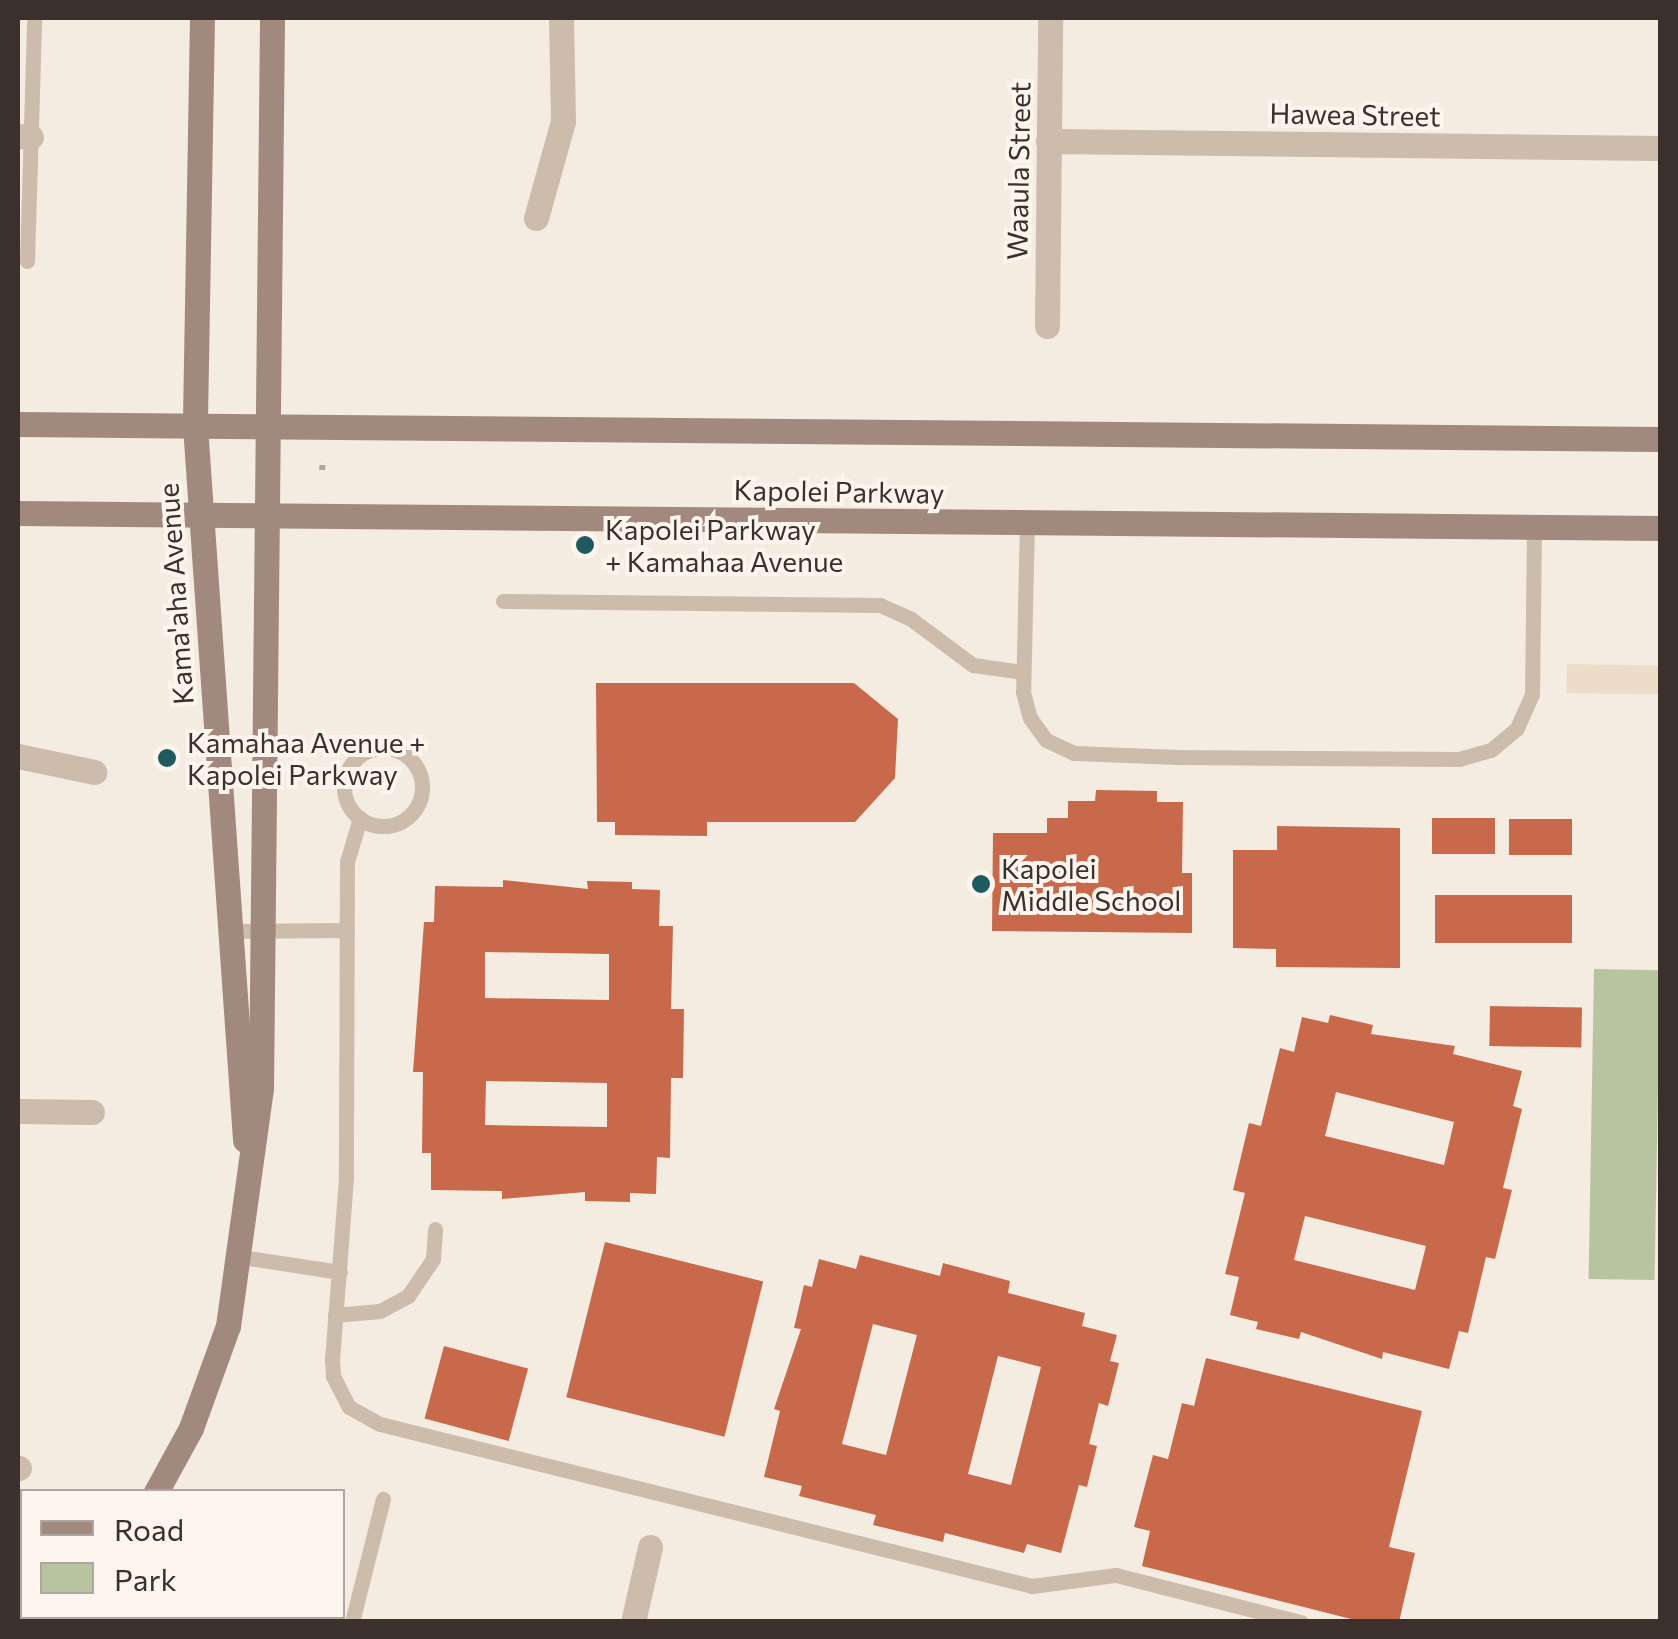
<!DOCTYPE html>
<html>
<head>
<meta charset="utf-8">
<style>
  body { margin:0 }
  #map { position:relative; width:1678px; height:1639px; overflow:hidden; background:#f4ebe1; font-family:Commissioner,sans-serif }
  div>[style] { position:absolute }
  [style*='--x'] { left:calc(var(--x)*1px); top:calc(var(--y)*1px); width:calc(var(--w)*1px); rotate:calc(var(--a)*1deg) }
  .green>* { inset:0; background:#b8c4a0; transform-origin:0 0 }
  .plaza>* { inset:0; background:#ecdcc8; transform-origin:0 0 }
  .building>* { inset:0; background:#c8694b; transform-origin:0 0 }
  .path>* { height:6px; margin-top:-3px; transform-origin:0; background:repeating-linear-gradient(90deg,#b9a596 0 5px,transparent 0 10px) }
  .lane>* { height:15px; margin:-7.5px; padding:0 7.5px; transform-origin:7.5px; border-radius:7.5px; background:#cdbbac }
  .lane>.ring { margin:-7.5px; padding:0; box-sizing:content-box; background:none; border:15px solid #cdbbac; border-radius:50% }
  .street>* { height:25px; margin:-12.5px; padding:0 12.5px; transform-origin:12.5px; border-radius:12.5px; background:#cdbbac }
  .secondary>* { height:25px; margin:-12.5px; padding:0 12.5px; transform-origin:12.5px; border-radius:12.5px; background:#a18a7d }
  .dots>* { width:28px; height:28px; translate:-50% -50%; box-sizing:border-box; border:5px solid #fbf5ee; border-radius:50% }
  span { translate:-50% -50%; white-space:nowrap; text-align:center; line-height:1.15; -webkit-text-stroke:8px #fbf5ee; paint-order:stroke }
  .street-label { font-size:28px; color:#3b302b }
  .poi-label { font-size:28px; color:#3b302b }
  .left { translate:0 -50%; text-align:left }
  .frame { position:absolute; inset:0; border:20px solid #3b302b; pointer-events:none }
  .legend { position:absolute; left:20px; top:1489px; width:325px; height:130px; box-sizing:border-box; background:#fbf5ee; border:2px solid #aea6a0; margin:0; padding:12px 18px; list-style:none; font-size:30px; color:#3b302b }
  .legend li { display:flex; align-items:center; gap:20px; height:50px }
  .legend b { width:50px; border:2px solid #aea6a0 }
</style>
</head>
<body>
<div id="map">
  <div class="green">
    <i style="left:1594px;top:969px;width:66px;height:310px;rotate:1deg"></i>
  </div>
  <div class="plaza">
    <i style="left:1567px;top:664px;width:93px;height:29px;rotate:1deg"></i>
  </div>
  <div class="building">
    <i style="clip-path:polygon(596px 683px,854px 683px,898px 719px,895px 778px,855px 822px,707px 822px,707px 836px,615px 835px,615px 822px,597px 822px)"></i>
    <i style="clip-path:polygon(1096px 790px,1157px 791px,1157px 802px,1183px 802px,1182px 873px,1192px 873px,1192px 933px,992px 931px,993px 833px,1047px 833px,1047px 818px,1068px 818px,1068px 801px,1095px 801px)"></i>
    <i style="left:1432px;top:818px;width:63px;height:36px"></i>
    <i style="left:1509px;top:819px;width:63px;height:36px"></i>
    <i style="clip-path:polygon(1277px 826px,1400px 828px,1400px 968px,1276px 967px,1276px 949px,1233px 948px,1233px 850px,1277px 850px)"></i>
    <i style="clip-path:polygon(evenodd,503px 880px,588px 889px,587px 881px,632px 882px,632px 889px,660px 890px,659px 926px,673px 926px,671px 1009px,684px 1009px,683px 1078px,671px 1078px,670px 1158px,657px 1157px,656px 1194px,630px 1193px,630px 1202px,585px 1201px,585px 1192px,502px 1199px,502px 1191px,431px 1190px,431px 1153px,422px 1153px,423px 1072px,413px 1072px,424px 922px,434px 922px,435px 886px,503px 887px,503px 880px,485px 952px,609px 954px,609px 1000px,485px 998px,485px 952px,503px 880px,486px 1081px,607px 1083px,607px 1127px,485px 1125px,486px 1081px)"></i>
    <i style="left:1435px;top:895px;width:137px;height:48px"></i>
    <i style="left:1490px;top:1006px;width:92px;height:40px;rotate:1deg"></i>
    <i style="clip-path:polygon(evenodd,1330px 1015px,1373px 1025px,1371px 1034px,1455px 1046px,1453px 1054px,1522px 1071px,1513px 1106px,1522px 1109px,1503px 1188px,1512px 1190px,1495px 1259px,1486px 1257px,1468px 1333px,1459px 1331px,1449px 1369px,1383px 1352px,1382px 1359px,1301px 1332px,1299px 1339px,1256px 1329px,1258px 1322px,1230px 1315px,1239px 1277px,1225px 1274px,1245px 1193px,1233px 1190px,1249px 1123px,1261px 1126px,1280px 1048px,1294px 1052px,1302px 1017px,1328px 1023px,1330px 1015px,1336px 1092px,1454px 1122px,1444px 1165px,1325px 1136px,1336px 1092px,1330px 1015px,1305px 1216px,1426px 1246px,1415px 1290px,1294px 1260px,1305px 1216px)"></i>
    <i style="left:605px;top:1242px;width:163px;height:160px;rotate:14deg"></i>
    <i style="clip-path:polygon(evenodd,860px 1255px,940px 1276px,943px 1263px,1010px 1281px,1008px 1293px,1085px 1313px,1082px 1326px,1117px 1335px,1110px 1361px,1119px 1363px,1108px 1406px,1099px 1403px,1089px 1444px,1097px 1446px,1087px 1487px,1079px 1485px,1061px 1553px,1027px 1544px,1024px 1553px,945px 1533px,943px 1542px,873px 1525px,876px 1515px,799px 1496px,802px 1486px,764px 1477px,780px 1411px,774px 1409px,801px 1329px,794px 1328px,804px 1285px,812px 1287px,819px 1259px,856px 1269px,860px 1255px,873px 1324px,917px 1335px,886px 1455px,842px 1444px,873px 1324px,860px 1255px,998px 1356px,1041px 1367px,1011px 1485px,968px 1474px,998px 1356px)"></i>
    <i style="left:444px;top:1346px;width:87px;height:75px;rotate:15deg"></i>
    <i style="clip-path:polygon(1206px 1358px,1422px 1411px,1389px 1547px,1415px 1553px,1399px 1622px,1363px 1622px,1142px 1566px,1150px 1531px,1134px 1527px,1153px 1455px,1168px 1459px,1182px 1403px,1194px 1406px)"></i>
  </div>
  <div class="path">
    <i style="--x:322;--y:470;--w:10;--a:-84"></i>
  </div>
  <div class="lane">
    <i style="--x:27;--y:261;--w:243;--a:-88.3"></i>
    <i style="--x:1027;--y:522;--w:170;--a:91.3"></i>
    <i style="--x:1023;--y:692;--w:27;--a:75"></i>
    <i style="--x:1030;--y:718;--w:27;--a:54"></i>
    <i style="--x:1046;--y:740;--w:31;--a:25"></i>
    <i style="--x:1074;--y:753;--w:104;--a:2.2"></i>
    <i style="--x:1178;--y:757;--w:281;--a:0.4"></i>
    <i style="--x:1459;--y:759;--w:33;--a:-16"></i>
    <i style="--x:1491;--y:750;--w:34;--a:-40"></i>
    <i style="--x:1517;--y:728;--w:37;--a:-66"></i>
    <i style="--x:1532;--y:694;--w:167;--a:-89.3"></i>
    <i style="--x:503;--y:601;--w:377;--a:0.6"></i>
    <i style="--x:880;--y:605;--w:34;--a:24"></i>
    <i style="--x:911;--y:619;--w:77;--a:36.6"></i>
    <i style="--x:973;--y:665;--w:50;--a:8"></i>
    <i class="ring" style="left:344px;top:748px;width:63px;height:63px"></i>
    <i style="--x:360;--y:818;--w:46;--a:106.5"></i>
    <i style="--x:347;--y:862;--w:316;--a:90.2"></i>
    <i style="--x:346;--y:1178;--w:181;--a:94.4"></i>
    <i style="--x:332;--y:1358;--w:18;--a:87"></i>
    <i style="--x:333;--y:1376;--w:35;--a:63"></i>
    <i style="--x:349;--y:1407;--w:35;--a:29"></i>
    <i style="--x:380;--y:1424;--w:672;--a:13.95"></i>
    <i style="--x:1032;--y:1586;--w:85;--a:-7.5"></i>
    <i style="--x:1116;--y:1575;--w:191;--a:14.3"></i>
    <i style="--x:227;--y:931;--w:120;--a:-0.5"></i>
    <i style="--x:242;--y:1257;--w:99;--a:8.7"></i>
    <i style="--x:335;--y:1315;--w:45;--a:-5.1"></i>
    <i style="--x:380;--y:1311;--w:32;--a:-28"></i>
    <i style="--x:408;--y:1296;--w:45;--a:-56"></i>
    <i style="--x:433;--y:1259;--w:30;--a:-86"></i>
    <i style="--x:352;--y:1622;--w:127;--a:-75.9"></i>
  </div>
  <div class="street">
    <i style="--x:18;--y:136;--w:13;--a:4"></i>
    <i style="--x:1048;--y:141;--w:612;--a:0.66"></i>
    <i style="--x:536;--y:218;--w:101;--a:-74.4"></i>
    <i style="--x:563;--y:121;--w:103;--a:-91.1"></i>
    <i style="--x:1047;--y:326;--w:308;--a:-89.4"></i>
    <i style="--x:18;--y:756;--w:78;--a:11.9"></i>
    <i style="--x:18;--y:1111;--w:74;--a:0.8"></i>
    <i style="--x:18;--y:1468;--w:1;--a:0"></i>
    <i style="--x:118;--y:1616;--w:9;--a:41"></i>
    <i style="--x:633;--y:1622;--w:77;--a:-77.2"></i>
  </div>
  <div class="secondary">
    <i style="--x:202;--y:18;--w:408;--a:91"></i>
    <i style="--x:195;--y:426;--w:716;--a:85.99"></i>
    <i style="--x:18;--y:424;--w:1642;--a:0.52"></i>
    <i style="--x:18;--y:513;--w:1642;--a:0.52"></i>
    <i style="--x:156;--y:1492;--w:73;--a:-61.3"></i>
    <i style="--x:191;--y:1428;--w:109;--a:-70.1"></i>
    <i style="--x:228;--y:1326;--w:240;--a:-82.1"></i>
    <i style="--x:261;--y:1088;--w:1070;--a:-89.41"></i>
    <i style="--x:48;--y:1622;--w:8;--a:-50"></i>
  </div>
  <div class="dots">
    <i style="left:585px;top:545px;background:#1f5a5e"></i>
    <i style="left:167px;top:758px;background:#1f5a5e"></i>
    <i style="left:981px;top:884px;background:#1f5a5e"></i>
  </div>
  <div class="street-label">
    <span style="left:1355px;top:114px;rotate:1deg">Hawea Street</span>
    <span style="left:1018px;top:171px;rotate:-89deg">Waaula Street</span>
    <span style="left:839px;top:491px;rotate:1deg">Kapolei Parkway</span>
    <span style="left:175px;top:594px;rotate:-94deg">Kama'aha Avenue</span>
  </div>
  <div class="poi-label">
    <span class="left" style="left:605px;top:545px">Kapolei Parkway<br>+ Kamahaa Avenue</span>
    <span class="left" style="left:187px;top:758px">Kamahaa Avenue +<br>Kapolei Parkway</span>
    <span class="left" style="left:1001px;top:884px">Kapolei<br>Middle School</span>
  </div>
  <div class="frame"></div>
  <ul class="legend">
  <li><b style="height:12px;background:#a18a7d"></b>Road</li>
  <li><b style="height:28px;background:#b8c4a0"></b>Park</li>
  </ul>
</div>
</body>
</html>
